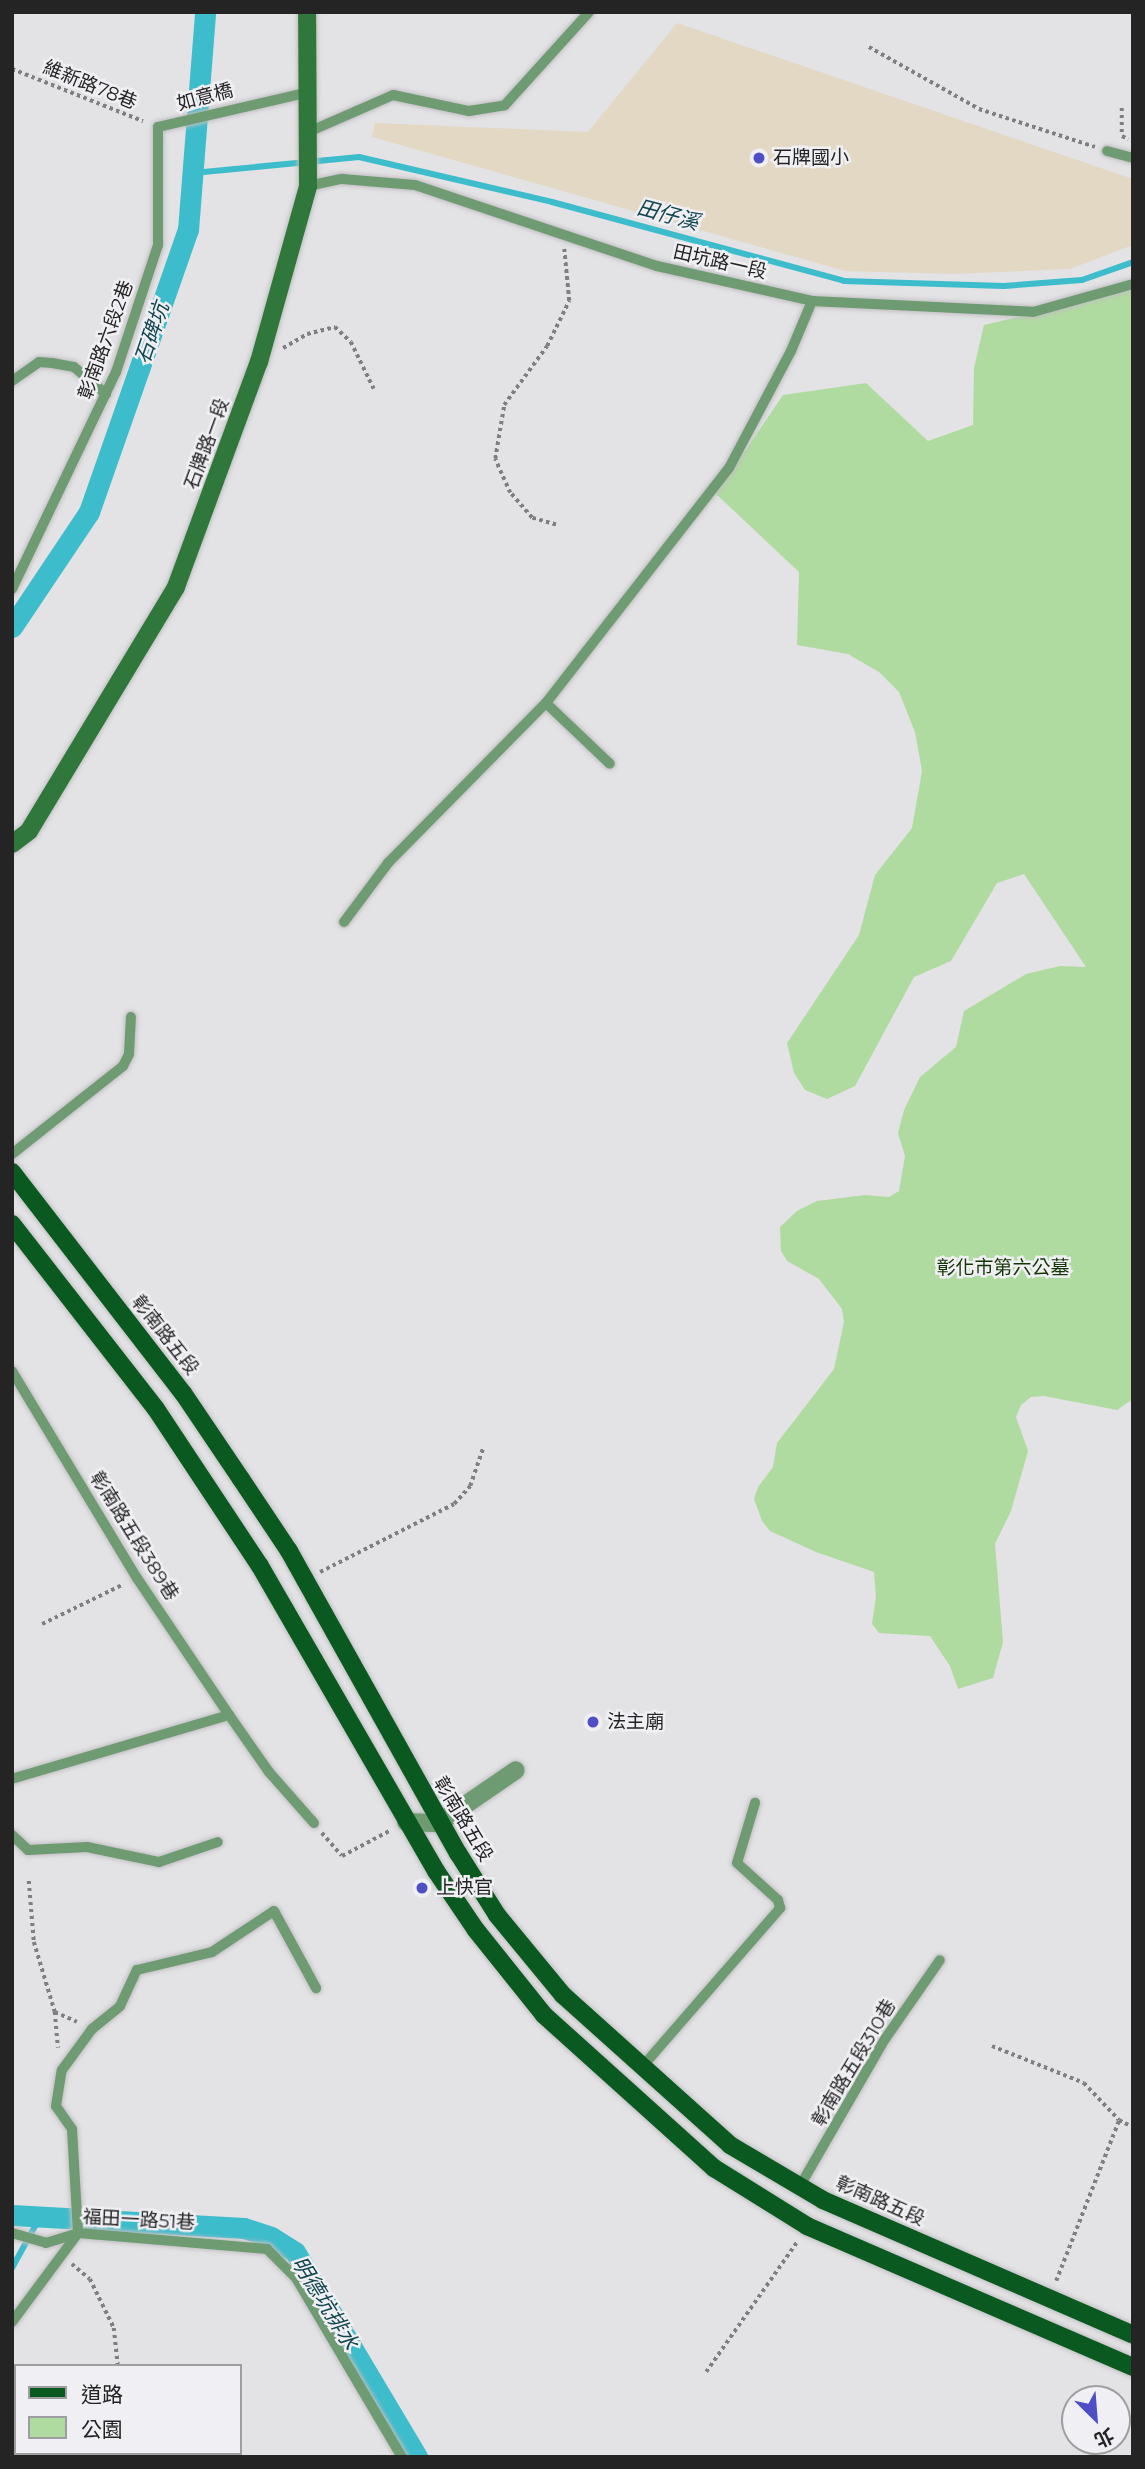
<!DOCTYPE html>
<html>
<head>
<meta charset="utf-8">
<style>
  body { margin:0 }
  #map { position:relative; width:1145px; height:2469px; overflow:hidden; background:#e3e2e5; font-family:Montserrat,"Noto Sans TC",sans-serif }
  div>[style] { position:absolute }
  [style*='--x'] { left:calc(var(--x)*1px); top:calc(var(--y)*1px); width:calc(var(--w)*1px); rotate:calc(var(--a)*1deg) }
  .education>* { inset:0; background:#e2d8c3 }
  .green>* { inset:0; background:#b0dba0 }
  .stream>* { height:6px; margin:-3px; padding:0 3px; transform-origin:3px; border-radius:3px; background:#3dbccb }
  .canal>* { height:21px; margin:-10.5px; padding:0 10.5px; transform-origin:10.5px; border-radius:10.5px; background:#3dbccb }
  .path>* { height:3.5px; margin-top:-1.75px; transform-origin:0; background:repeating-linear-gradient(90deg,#7f7f81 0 3.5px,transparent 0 7px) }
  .roads { filter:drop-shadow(0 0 2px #c1c0c2) drop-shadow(0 0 2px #c1c0c2) }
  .lane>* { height:10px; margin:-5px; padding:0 5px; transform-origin:5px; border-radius:5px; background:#6f9b73 }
  .street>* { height:18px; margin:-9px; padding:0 9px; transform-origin:9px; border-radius:9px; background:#6f9b73 }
  .secondary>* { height:18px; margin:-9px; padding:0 9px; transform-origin:9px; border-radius:9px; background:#30773c }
  .primary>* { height:18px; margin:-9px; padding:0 9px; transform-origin:9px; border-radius:9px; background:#0a5920 }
  .dots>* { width:19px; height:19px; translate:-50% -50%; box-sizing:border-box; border:4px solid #f0eff3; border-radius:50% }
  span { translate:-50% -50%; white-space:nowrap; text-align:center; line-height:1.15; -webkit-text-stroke:5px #f0eff3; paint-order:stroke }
  .street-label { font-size:19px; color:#242425 }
  .poi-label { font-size:19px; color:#242425 }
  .left { translate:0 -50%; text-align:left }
  .park-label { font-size:19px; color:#143504 }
  .water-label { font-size:21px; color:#10474e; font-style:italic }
  .frame { position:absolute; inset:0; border:14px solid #242425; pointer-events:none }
  .legend { position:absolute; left:14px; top:2364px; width:228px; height:91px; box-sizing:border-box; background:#f0eff3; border:2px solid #9e9ea1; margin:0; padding:9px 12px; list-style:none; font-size:21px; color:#242425 }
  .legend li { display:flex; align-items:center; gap:14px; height:35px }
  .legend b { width:35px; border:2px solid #9e9ea1 }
  .north { position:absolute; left:1061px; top:2385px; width:70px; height:70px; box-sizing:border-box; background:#f0eff3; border:2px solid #9e9ea1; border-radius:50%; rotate:155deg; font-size:19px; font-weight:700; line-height:28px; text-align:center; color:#242425 }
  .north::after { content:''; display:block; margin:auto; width:24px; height:32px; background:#4f4fc5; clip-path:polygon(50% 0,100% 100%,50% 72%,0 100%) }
</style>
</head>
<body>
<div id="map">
  <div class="education">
    <i style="clip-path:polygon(677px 23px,1133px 179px,1133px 245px,1070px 269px,956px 274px,845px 271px,372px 137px,375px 123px,588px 132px)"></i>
  </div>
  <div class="green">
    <i style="clip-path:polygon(1133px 285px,1133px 1399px,1117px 1410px,1044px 1396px,1031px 1397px,1021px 1405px,1016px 1417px,1028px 1451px,1011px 1511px,995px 1544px,1003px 1642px,993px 1678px,958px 1689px,950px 1666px,930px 1636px,879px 1633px,872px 1624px,876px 1597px,874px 1572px,816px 1552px,770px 1531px,762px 1521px,754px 1499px,758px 1487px,773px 1467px,777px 1443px,834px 1369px,844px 1322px,842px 1309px,819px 1279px,787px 1261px,781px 1251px,780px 1227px,797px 1211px,817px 1201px,865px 1195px,889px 1197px,899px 1191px,905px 1156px,898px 1133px,904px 1110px,920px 1077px,956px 1047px,964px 1011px,1026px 974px,1060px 966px,1086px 967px,1024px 874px,997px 883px,951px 961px,914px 977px,855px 1086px,827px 1099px,805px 1090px,794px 1073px,787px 1043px,859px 935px,875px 875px,912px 828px,922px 771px,915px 732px,899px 692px,879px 672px,848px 654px,797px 645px,799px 572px,716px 494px,783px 395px,866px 383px,928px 441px,973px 425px,974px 368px,984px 325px,1114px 294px)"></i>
  </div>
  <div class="stream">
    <i style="--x:193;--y:173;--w:167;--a:-5.5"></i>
    <i style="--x:359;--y:157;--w:198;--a:13.1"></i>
    <i style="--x:552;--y:202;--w:302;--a:15.1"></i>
    <i style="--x:844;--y:281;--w:160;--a:1.8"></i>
    <i style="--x:1004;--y:286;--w:78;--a:-4.4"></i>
    <i style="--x:1082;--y:280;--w:54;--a:-19.4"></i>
    <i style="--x:12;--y:2268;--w:58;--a:-61.2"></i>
  </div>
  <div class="canal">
    <i style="--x:12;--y:627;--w:138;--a:-56.2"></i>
    <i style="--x:89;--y:512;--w:299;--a:-70.7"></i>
    <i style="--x:188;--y:230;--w:219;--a:-85.5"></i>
    <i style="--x:12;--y:2215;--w:232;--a:3.2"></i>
    <i style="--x:244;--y:2228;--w:28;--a:18"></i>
    <i style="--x:271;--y:2237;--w:28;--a:32"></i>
    <i style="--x:295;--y:2252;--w:239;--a:59.2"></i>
  </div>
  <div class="path">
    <i style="--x:869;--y:47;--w:126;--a:29.4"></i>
    <i style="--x:979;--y:109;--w:122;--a:18.1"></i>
    <i style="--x:12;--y:69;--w:141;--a:21.7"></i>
    <i style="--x:1122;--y:108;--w:28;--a:90"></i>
    <i style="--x:1122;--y:136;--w:7;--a:27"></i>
    <i style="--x:283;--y:348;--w:28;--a:-30"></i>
    <i style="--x:307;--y:334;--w:29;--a:-14"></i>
    <i style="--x:335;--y:327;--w:22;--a:43"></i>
    <i style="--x:351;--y:342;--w:52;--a:63.9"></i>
    <i style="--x:556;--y:525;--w:25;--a:-164"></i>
    <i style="--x:532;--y:518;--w:33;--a:-131"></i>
    <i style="--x:510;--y:493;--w:37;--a:-114"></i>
    <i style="--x:495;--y:459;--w:55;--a:-80.5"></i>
    <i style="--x:504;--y:405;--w:73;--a:-53.9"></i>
    <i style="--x:547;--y:346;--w:50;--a:-63.9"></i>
    <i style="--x:569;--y:301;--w:52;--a:-95.5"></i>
    <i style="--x:320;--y:1572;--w:150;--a:-26.9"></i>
    <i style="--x:454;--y:1504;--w:24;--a:-48"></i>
    <i style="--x:470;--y:1486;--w:40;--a:-71.1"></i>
    <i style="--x:42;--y:1624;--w:89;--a:-26"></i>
    <i style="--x:322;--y:1833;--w:30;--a:49"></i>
    <i style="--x:342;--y:1856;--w:55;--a:-28"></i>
    <i style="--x:29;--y:1881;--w:61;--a:85.3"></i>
    <i style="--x:34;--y:1942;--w:73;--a:73.3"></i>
    <i style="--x:55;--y:2012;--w:24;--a:24"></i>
    <i style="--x:55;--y:2012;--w:36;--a:85"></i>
    <i style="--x:992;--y:2046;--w:99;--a:21.9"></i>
    <i style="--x:1084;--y:2083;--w:51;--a:46.6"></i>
    <i style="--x:1119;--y:2120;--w:16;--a:27"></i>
    <i style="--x:72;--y:2264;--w:23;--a:40"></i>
    <i style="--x:90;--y:2279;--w:55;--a:63.9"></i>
    <i style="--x:114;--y:2328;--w:38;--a:84"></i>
    <i style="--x:1056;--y:2281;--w:173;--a:-68.6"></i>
    <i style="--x:706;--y:2372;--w:159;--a:-55"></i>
    <i style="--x:127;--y:2453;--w:4;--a:90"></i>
  </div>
  <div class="roads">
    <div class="lane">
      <i style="--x:306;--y:133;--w:95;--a:-23.6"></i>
      <i style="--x:393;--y:95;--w:78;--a:11.9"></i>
      <i style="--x:469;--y:111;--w:36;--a:-9"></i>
      <i style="--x:505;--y:105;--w:125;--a:-47.9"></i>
      <i style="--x:1107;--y:151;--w:27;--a:15"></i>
      <i style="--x:308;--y:186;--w:35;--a:-12"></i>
      <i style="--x:342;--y:179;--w:73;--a:4.7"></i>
      <i style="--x:415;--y:185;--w:255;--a:18.5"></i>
      <i style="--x:657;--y:266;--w:159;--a:12.7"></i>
      <i style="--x:812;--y:301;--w:221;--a:2.8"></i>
      <i style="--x:1033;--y:312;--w:104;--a:-15.6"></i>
      <i style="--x:12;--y:381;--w:33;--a:-35"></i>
      <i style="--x:39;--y:362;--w:13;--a:4"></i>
      <i style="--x:52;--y:363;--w:22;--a:10"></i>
      <i style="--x:74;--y:367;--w:42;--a:40.2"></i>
      <i style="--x:12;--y:589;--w:241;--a:-64.4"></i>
      <i style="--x:116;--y:372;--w:134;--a:-71.7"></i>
      <i style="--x:158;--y:245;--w:118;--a:-90"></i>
      <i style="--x:158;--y:127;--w:151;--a:-13"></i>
      <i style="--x:546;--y:703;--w:88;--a:43.6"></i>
      <i style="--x:344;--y:922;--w:74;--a:-53.3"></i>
      <i style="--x:388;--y:863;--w:225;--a:-45.4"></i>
      <i style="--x:546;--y:703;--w:298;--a:-52.1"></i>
      <i style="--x:729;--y:468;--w:132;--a:-62.1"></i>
      <i style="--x:791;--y:351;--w:54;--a:-67.2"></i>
      <i style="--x:12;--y:1154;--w:142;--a:-38.4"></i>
      <i style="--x:123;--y:1066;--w:13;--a:-63"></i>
      <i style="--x:129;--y:1054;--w:37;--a:-87"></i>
      <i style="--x:12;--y:1371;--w:242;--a:58.9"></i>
      <i style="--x:137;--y:1578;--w:165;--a:56.1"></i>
      <i style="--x:229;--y:1715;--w:226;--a:163.6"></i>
      <i style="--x:229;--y:1715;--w:70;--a:54.9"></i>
      <i style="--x:269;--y:1772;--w:68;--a:48.6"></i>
      <i style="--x:12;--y:1835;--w:22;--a:43"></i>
      <i style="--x:28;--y:1850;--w:59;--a:-2.9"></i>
      <i style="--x:87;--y:1847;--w:74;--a:11.8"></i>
      <i style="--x:159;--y:1862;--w:62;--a:-18.7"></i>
      <i style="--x:642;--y:2067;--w:211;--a:-49"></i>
      <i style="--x:780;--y:1908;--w:8;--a:-104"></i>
      <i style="--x:778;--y:1900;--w:55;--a:-137.9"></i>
      <i style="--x:737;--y:1863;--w:63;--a:-73.3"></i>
      <i style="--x:800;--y:2186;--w:170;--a:-60"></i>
      <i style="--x:885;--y:2039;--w:96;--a:-55.2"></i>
      <i style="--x:12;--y:2233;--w:35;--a:16"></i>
      <i style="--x:46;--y:2243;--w:34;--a:-17"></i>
      <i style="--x:78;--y:2233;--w:190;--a:4.8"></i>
      <i style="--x:267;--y:2249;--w:41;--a:45"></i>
      <i style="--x:296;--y:2278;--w:208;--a:59.4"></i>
      <i style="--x:12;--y:2322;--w:111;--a:-53.4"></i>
      <i style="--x:78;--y:2233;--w:104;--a:-93.3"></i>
      <i style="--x:72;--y:2129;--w:28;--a:-125"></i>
      <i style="--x:56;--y:2106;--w:36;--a:-81"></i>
      <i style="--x:62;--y:2070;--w:51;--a:-53.8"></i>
      <i style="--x:92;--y:2029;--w:36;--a:-39"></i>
      <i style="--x:120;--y:2006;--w:40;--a:-65"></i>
      <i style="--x:137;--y:1970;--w:77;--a:-13.5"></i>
      <i style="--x:212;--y:1952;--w:74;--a:-33.5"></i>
      <i style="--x:274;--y:1911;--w:88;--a:61.4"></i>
    </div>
    <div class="street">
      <i style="--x:406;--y:1822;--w:33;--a:2"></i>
      <i style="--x:439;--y:1823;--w:93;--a:-34.5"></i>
    </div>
    <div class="secondary">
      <i style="--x:12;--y:844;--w:21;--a:-37"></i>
      <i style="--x:29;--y:831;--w:285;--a:-58.9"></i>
      <i style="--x:176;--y:587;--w:240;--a:-69.8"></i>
      <i style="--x:259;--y:362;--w:183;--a:-74.4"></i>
      <i style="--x:308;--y:186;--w:174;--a:-90.3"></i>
    </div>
    <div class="primary">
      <i style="--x:12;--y:1172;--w:279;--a:52.3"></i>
      <i style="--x:183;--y:1393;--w:104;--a:56"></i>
      <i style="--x:241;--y:1479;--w:87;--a:56.3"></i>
      <i style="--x:289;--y:1551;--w:346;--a:60.8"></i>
      <i style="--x:458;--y:1853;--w:73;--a:57.8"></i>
      <i style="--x:497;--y:1915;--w:104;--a:50.5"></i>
      <i style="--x:563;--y:1995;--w:224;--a:41.9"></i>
      <i style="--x:730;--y:2145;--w:108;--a:30.6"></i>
      <i style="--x:823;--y:2200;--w:338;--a:23.5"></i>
      <i style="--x:12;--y:1224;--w:234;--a:52.1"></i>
      <i style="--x:156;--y:1409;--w:188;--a:56.5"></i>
      <i style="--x:260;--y:1566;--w:352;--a:60"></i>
      <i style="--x:436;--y:1871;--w:71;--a:55.9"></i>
      <i style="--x:476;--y:1930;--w:109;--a:51.3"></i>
      <i style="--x:544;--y:2015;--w:229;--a:42"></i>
      <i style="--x:714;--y:2168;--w:110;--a:31.9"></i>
      <i style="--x:807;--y:2226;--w:355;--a:23.4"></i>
    </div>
  </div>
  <div class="dots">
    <i style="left:759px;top:158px;background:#4f4fc5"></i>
    <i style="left:593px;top:1722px;background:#4f4fc5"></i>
    <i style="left:422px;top:1888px;background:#4f4fc5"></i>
  </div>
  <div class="street-label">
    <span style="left:90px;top:85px;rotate:22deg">維新路78巷</span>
    <span style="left:205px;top:97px;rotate:-15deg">如意橋</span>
    <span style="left:720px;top:262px;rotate:13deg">田坑路一段</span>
    <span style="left:106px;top:340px;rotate:-70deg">彰南路六段2巷</span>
    <span style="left:207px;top:444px;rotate:-70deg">石牌路一段</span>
    <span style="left:165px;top:1335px;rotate:52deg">彰南路五段</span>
    <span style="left:134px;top:1536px;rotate:58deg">彰南路五段389巷</span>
    <span style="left:463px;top:1819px;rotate:59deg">彰南路五段</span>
    <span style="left:854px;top:2063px;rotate:-59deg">彰南路五段310巷</span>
    <span style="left:880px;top:2201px;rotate:24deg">彰南路五段</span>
    <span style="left:139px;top:2220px;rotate:3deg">福田一路51巷</span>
  </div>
  <div class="poi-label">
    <span class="left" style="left:773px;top:158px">石牌國小</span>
    <span class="left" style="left:607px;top:1722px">法主廟</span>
    <span class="left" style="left:436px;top:1888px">上快官</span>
  </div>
  <div class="park-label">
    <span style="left:1003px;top:1268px">彰化市第六公墓</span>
  </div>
  <div class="water-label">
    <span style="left:668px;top:215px;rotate:15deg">田仔溪</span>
    <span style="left:152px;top:333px;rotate:-71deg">石碑坑</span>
    <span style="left:325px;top:2303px;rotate:58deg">明德坑排水</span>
  </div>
  <div class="frame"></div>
  <ul class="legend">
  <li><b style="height:9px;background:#0a5920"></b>道路</li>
  <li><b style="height:19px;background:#b0dba0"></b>公園</li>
  </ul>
  <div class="north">北</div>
</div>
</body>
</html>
